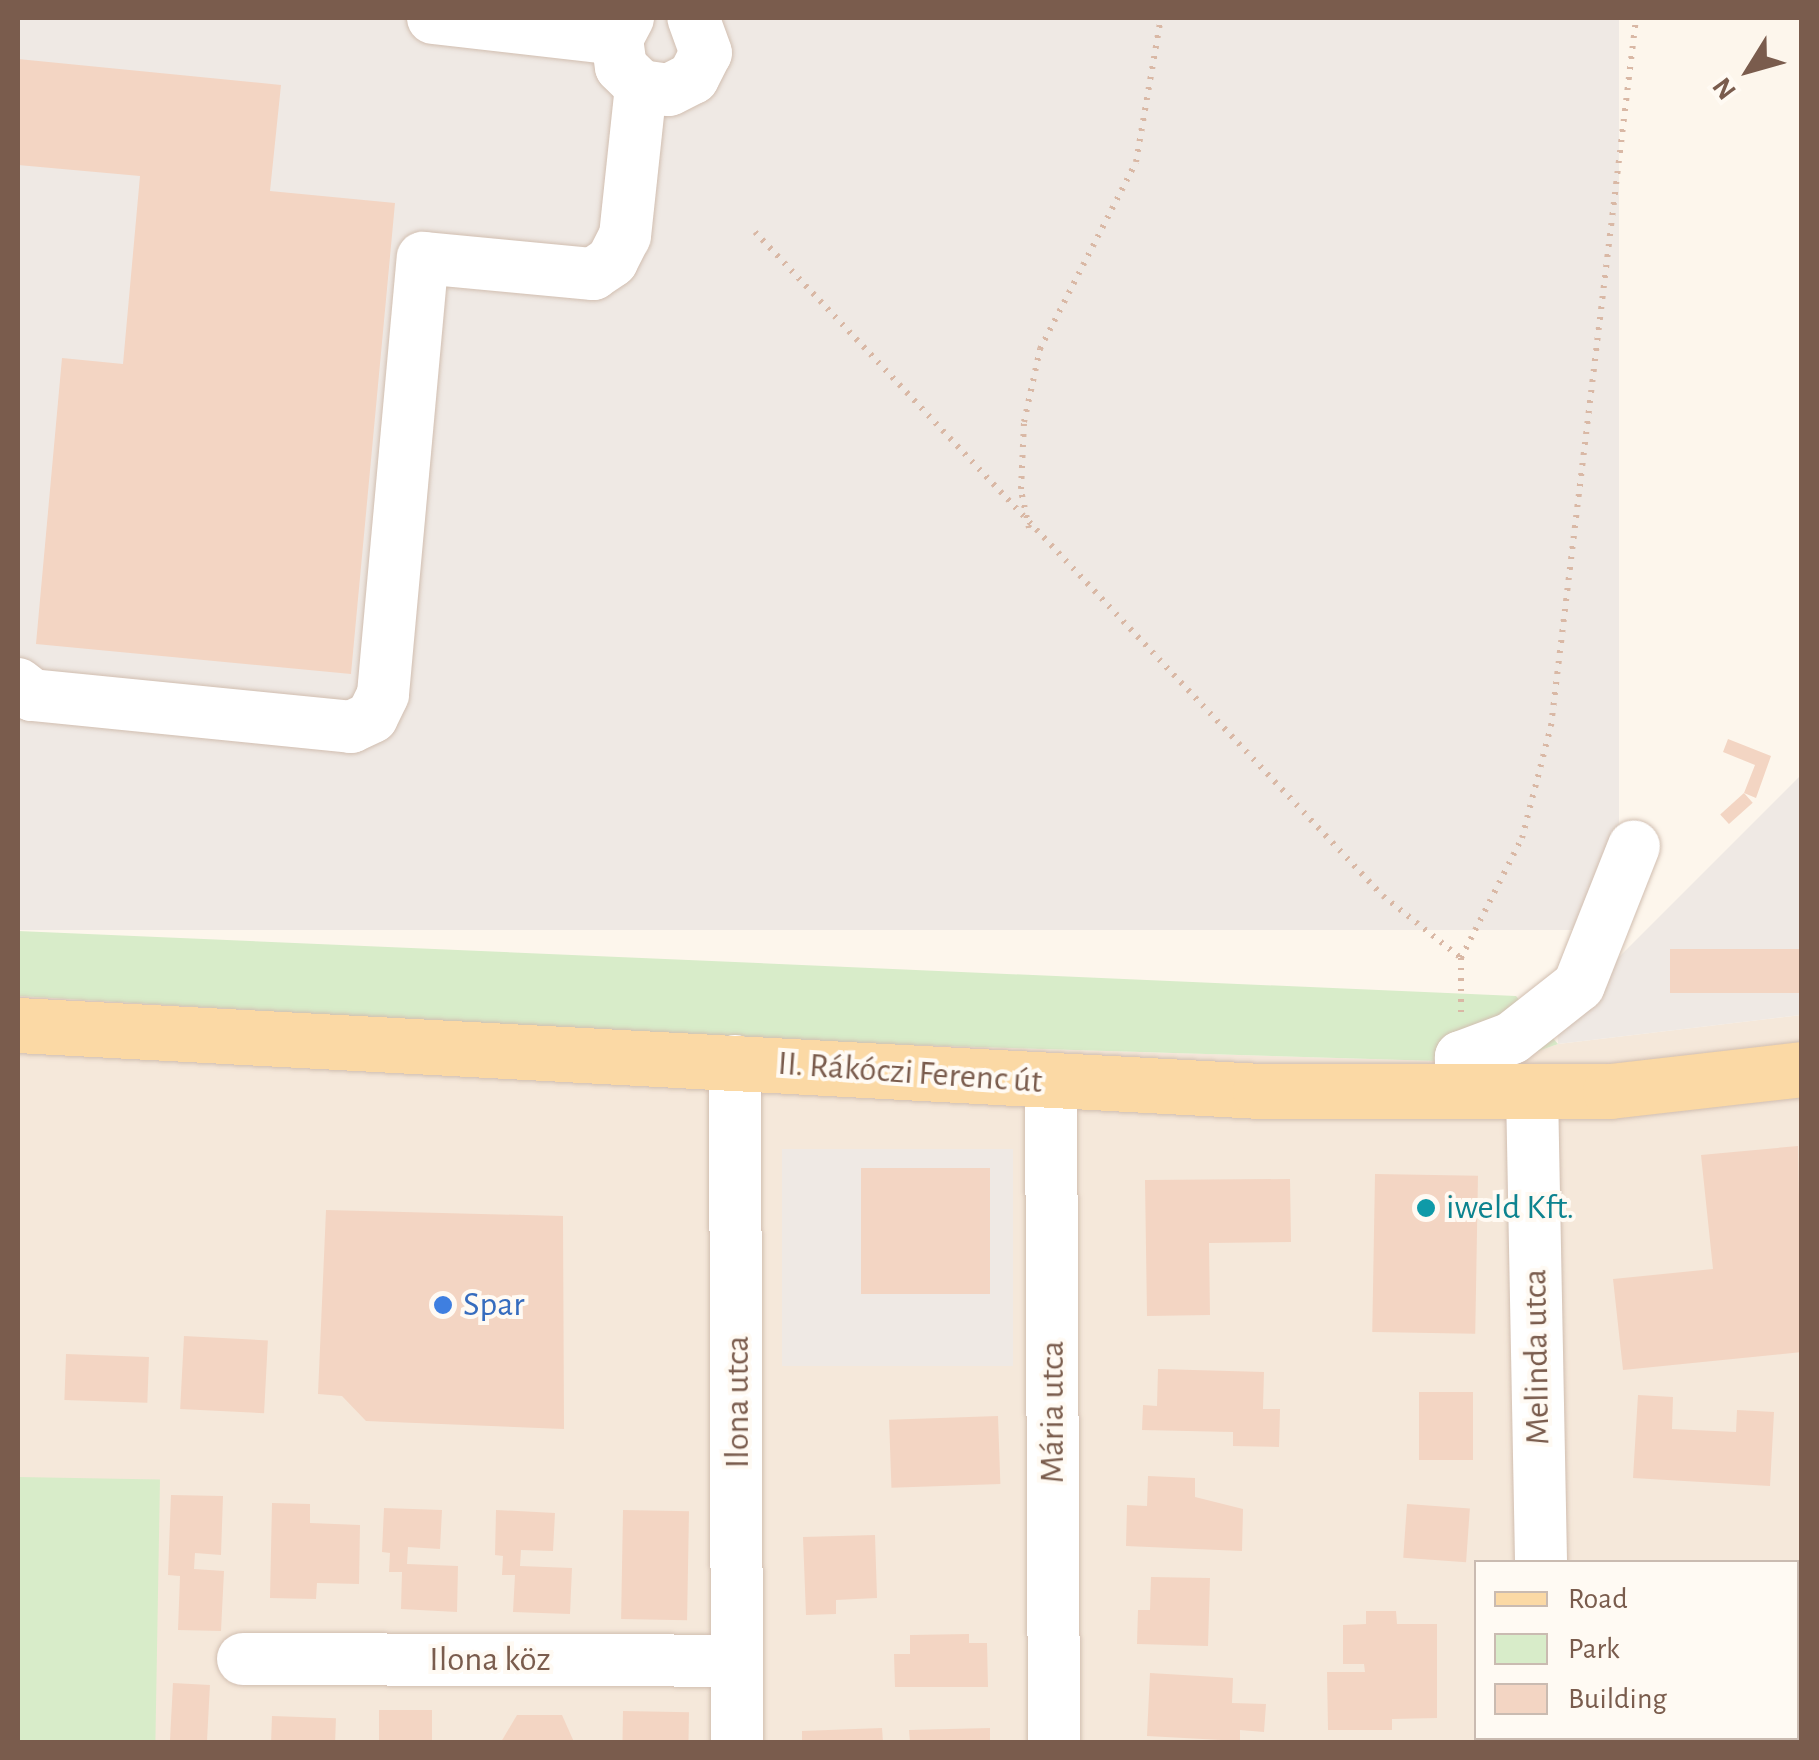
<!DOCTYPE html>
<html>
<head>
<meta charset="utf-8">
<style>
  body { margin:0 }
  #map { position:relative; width:1819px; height:1760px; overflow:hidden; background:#fdf6ec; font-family:"Alegreya Sans",sans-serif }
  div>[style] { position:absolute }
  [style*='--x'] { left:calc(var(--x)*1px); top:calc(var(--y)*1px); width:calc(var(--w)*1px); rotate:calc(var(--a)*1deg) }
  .residential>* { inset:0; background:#f5e8da }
  .industrial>* { inset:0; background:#efe9e4; transform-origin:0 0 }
  .green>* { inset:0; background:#d8ecc9; transform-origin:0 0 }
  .building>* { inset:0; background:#f3d5c3; transform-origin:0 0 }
  .path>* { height:6px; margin-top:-3px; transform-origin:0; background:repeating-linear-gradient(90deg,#d9b8a5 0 2.5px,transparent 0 10.5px) }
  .roads { filter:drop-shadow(0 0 2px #d1beb0) drop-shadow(0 0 2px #d1beb0) }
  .minor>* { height:52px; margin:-26px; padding:0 26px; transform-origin:26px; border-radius:26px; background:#fff }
  .major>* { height:55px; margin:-27.5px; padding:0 27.5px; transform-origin:27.5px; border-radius:27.5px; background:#fbd9a5 }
  .dots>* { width:28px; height:28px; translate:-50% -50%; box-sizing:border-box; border:5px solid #fffaf3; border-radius:50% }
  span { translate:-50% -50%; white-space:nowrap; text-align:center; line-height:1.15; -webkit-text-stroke:8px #fffaf3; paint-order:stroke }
  .street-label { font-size:35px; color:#7a5c4d }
  .culture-label { font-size:35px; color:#0d838f }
  .left { translate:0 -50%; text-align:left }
  .shop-label { font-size:35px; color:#366cbe }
  .frame { position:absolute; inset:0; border:20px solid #7a5c4d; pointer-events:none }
  .legend { position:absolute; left:1474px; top:1560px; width:325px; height:180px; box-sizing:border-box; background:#fffaf3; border:2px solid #cabbb1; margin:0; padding:12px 18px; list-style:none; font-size:30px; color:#7a5c4d }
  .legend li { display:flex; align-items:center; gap:20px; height:50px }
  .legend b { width:50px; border:2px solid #cabbb1 }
  .north { position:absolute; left:1699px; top:20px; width:100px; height:100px; -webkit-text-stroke:8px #fffaf3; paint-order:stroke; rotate:233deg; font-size:28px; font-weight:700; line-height:40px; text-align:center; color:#7a5c4d }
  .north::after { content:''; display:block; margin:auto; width:35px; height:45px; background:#7a5c4d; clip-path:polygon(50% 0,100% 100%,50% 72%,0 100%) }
</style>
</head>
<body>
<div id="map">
  <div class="residential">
    <i style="clip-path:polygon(evenodd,18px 996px,746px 1040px,1505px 1063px,1558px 1044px,1801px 1015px,1801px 1742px,18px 1742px,18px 996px,1476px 1562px,1796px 1562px,1796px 1738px,1476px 1738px,1476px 1562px)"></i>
  </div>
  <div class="industrial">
    <i style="left:18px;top:18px;width:1601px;height:912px"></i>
    <i style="clip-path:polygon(1801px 775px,1801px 1015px,1558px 1044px,1557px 1019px)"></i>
    <i style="left:782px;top:1149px;width:231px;height:217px"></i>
  </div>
  <div class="green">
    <i style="clip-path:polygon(18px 931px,1516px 996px,1558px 1044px,1505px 1063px,746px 1040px,18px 996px)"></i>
    <i style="left:18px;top:1477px;width:142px;height:265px;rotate:1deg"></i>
  </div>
  <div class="building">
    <i style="clip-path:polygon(18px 59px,281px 85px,270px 191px,395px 203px,351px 674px,36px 644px,62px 358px,123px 364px,140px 176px,18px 165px)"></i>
    <i style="clip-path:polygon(1728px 739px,1771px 756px,1756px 798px,1744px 793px,1755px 765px,1723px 752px)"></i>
    <i style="left:1744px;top:793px;width:13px;height:32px;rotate:48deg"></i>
    <i style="left:1802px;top:949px;width:44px;height:132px;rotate:90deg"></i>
    <i style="clip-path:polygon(1798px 1146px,1802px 1352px,1623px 1370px,1613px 1279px,1713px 1269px,1701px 1155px)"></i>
    <i style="left:990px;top:1168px;width:126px;height:129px;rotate:90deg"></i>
    <i style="left:1375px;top:1174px;width:103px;height:158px;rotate:1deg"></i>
    <i style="clip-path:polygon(1290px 1179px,1291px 1242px,1209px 1243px,1210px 1315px,1147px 1316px,1145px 1180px)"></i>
    <i style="clip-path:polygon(326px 1210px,563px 1216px,564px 1429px,366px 1421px,342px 1396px,318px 1394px)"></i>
    <i style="left:184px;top:1336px;width:84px;height:73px;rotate:3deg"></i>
    <i style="left:66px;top:1354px;width:83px;height:46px;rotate:2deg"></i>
    <i style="clip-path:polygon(1158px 1369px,1264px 1372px,1263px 1409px,1280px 1409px,1279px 1447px,1233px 1446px,1233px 1432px,1142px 1430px,1143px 1405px,1157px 1406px)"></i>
    <i style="left:1473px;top:1392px;width:68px;height:54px;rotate:90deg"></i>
    <i style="clip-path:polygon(1638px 1395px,1673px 1397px,1672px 1429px,1736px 1432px,1737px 1410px,1774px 1412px,1770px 1486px,1633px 1478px)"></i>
    <i style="left:998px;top:1416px;width:68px;height:109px;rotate:88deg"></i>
    <i style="clip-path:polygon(1148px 1476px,1195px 1478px,1195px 1497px,1243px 1509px,1242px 1551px,1126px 1546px,1127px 1505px,1147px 1506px)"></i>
    <i style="clip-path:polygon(171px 1495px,223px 1496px,221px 1555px,195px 1553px,194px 1569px,224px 1571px,221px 1631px,178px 1630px,180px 1576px,168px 1575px)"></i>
    <i style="clip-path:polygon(272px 1503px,310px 1504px,310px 1523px,360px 1525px,359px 1584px,317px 1583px,316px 1599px,270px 1598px)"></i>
    <i style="left:1407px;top:1504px;width:63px;height:54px;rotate:4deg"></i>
    <i style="clip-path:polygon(384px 1508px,442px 1510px,440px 1549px,408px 1547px,407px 1564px,458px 1566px,457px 1612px,401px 1609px,402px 1572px,389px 1572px,390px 1553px,382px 1552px)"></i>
    <i style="clip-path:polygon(496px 1510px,555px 1513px,553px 1551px,521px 1550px,520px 1566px,572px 1568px,570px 1614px,513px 1612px,515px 1575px,502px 1575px,503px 1556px,495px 1555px)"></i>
    <i style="left:623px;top:1510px;width:66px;height:109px;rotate:1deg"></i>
    <i style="clip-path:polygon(875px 1535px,877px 1598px,836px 1600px,836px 1614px,806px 1615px,803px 1537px)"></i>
    <i style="clip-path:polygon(1151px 1577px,1210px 1578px,1208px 1646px,1137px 1644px,1138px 1610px,1150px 1610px)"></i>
    <i style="clip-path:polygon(1366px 1611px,1396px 1611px,1397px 1624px,1437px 1624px,1437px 1718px,1392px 1719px,1392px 1730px,1328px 1730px,1327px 1672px,1365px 1672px,1364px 1664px,1343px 1664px,1343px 1625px,1366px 1624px)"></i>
    <i style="clip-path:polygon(969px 1634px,969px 1643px,987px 1643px,988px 1687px,895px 1687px,894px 1654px,910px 1654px,910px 1635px)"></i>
    <i style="clip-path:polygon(1150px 1673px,1233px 1678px,1232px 1703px,1266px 1704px,1264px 1732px,1240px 1730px,1240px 1741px,1147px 1736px)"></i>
    <i style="left:173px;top:1683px;width:37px;height:59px;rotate:3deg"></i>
    <i style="left:379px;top:1710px;width:53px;height:32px"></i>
    <i style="left:623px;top:1711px;width:66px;height:31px;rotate:1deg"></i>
    <i style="clip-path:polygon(517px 1715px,562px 1715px,574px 1742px,501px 1742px)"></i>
    <i style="left:272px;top:1716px;width:64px;height:26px;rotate:2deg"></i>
    <i style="clip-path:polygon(882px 1728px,883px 1742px,802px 1742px,802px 1731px)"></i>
    <i style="clip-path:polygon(990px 1728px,990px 1742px,910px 1742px,909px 1730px)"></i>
    <i style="clip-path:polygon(1626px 1738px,1743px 1738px,1625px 1742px)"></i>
  </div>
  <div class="path">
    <i style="--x:755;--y:232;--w:914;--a:46.6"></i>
    <i style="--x:1383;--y:896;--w:100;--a:38.5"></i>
    <i style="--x:1029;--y:528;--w:40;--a:-102"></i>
    <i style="--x:1021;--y:489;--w:67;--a:-87.4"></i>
    <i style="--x:1024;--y:422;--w:75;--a:-77.6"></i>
    <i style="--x:1040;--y:349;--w:210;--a:-62.8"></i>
    <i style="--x:1136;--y:162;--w:146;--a:-80.2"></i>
    <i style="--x:1461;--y:1012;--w:54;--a:-90"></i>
    <i style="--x:1461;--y:958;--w:135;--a:-63.1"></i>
    <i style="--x:1522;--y:838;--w:116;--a:-75.5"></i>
    <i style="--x:1551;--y:726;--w:713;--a:-83.15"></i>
  </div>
  <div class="roads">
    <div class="minor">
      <i style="--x:433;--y:18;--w:185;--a:6.5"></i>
      <i style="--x:628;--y:18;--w:24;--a:118"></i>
      <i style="--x:617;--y:39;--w:28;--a:82"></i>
      <i style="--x:621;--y:67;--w:28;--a:44"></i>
      <i style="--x:641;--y:86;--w:28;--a:8"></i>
      <i style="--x:669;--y:90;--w:27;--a:-27"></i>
      <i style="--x:693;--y:78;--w:28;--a:-63"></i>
      <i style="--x:706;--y:53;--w:37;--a:-110"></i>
      <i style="--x:18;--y:684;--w:18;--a:38"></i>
      <i style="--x:32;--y:695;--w:321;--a:5.7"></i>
      <i style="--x:351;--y:727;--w:23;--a:-25"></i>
      <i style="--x:372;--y:717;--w:25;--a:-64"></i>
      <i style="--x:383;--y:694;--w:438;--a:-84.8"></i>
      <i style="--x:423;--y:258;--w:171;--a:5.4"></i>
      <i style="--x:593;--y:274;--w:23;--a:-34"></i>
      <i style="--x:612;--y:261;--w:28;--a:-63"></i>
      <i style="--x:625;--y:236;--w:151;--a:-83.9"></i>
      <i style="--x:735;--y:1061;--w:681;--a:89.83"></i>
      <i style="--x:1051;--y:1082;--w:660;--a:89.74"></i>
      <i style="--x:1462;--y:1091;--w:34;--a:-92"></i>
      <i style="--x:1461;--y:1057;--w:54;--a:-20.4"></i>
      <i style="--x:1512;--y:1038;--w:85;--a:-38.3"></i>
      <i style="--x:1579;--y:985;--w:149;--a:-68.4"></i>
      <i style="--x:1532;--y:1091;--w:471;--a:88.9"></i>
      <i style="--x:243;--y:1659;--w:494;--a:0.2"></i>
      <i style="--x:1543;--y:1738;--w:4;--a:90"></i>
    </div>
    <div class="major">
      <i style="--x:18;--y:1025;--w:1244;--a:3.04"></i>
      <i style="--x:1260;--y:1091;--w:350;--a:0"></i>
      <i style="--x:1610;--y:1091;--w:193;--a:-6.5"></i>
    </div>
  </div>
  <div class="dots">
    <i style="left:1426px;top:1208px;background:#0f9aa8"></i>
    <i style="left:443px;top:1305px;background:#3f7fe0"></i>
  </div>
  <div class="street-label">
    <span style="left:910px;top:1073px;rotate:4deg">II. Rákóczi Ferenc út</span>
    <span style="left:1537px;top:1357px;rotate:-91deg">Melinda utca</span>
    <span style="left:738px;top:1402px;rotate:-90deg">Ilona utca</span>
    <span style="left:1053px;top:1412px;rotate:-90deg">Mária utca</span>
    <span style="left:490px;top:1660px">Ilona köz</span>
  </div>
  <div class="culture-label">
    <span class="left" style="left:1446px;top:1208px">iweld Kft.</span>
  </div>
  <div class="shop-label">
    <span class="left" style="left:463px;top:1305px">Spar</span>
  </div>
  <div class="frame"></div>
  <ul class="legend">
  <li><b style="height:12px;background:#fbd9a5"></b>Road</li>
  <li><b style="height:28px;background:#d8ecc9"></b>Park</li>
  <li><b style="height:28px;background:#f3d5c3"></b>Building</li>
  </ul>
  <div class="north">N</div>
</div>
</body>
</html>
